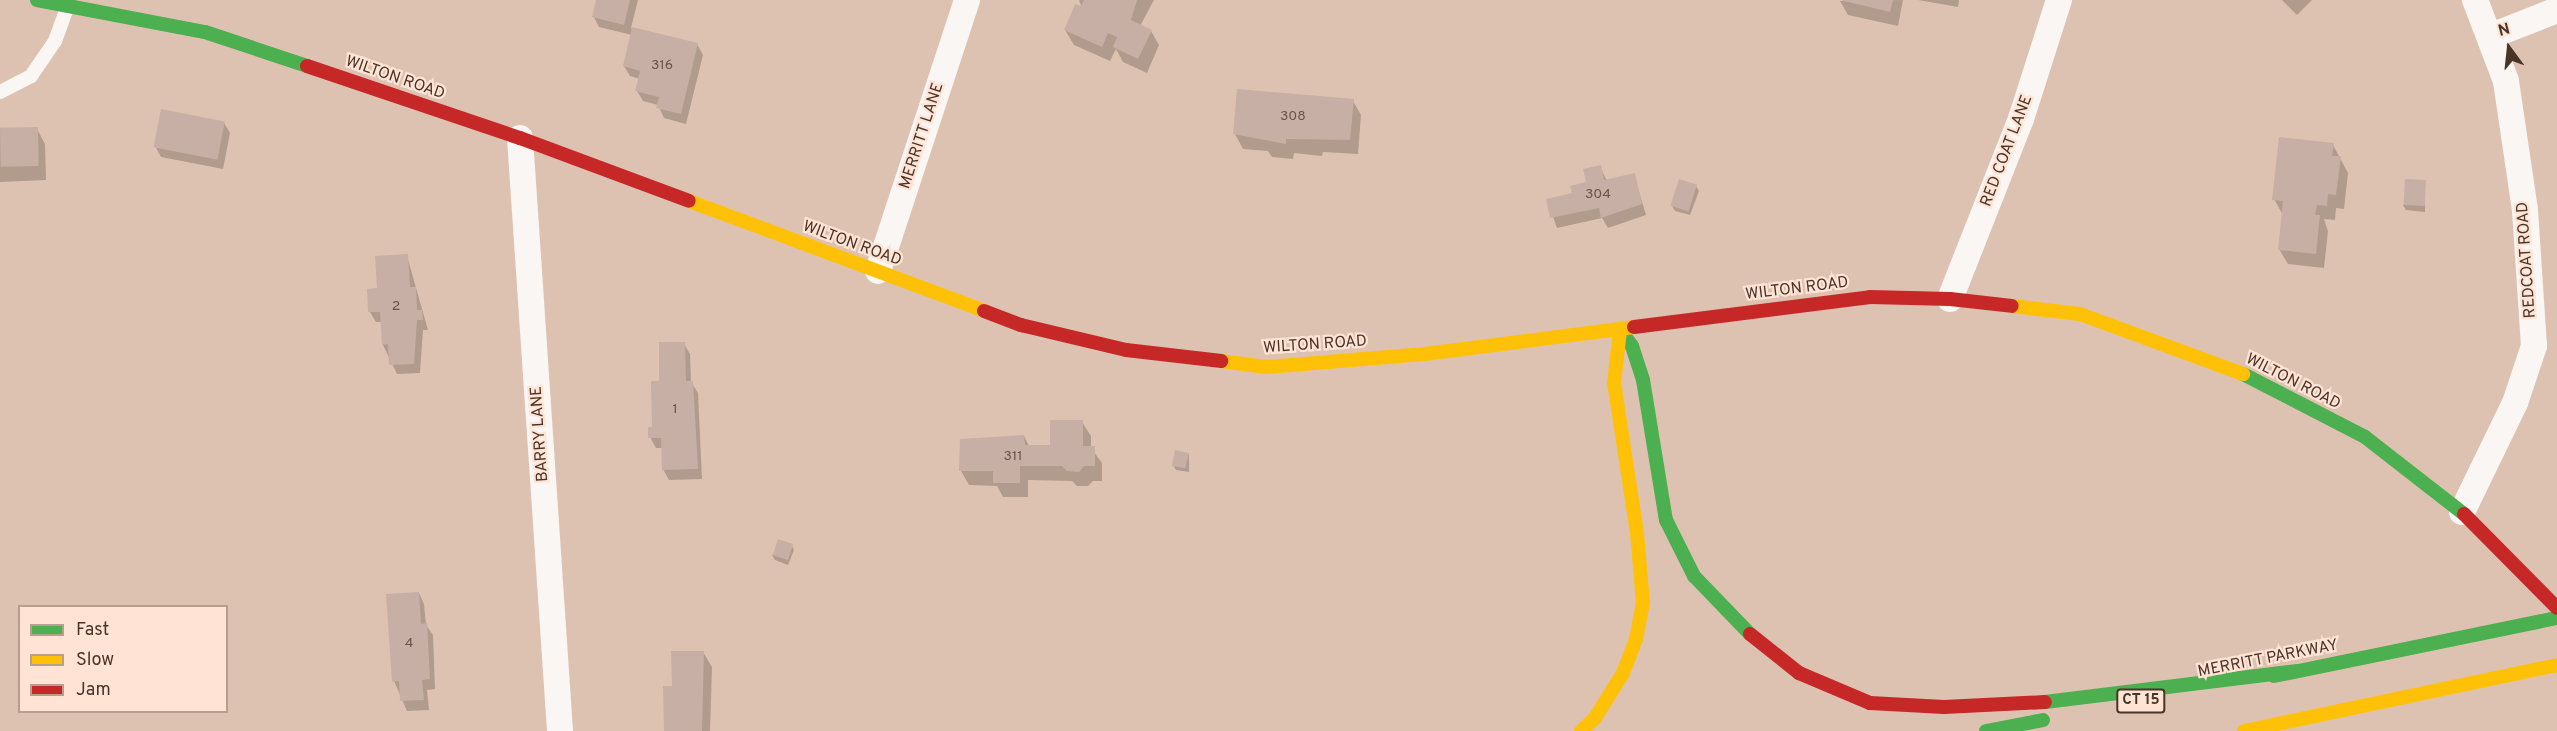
<!DOCTYPE html>
<html>
<head>
<meta charset="utf-8">
<style>
  body { margin:0 }
  #map { position:relative; width:2557px; height:731px; overflow:hidden; background:#dec2b1; font-family:Overpass,sans-serif }
  div>[style] { position:absolute }
  [style*='--x'] { left:calc(var(--x)*1px); top:calc(var(--y)*1px); width:calc(var(--w)*1px); rotate:calc(var(--a)*1deg) }
  .shadow>* { inset:0; background:#0003 }
  .building>* { inset:0; background:#c7afa5; transform-origin:0 0 }
  .lane>* { height:14px; margin:-7px; padding:0 7px; transform-origin:7px; border-radius:7px; background:#faf6f3 }
  .street>* { height:26px; margin:-13px; padding:0 13px; transform-origin:13px; border-radius:13px; background:#faf6f3 }
  .fast>* { height:14px; margin:-7px; padding:0 7px; transform-origin:7px; border-radius:7px; background:#4caf50 }
  .slow>* { height:14px; margin:-7px; padding:0 7px; transform-origin:7px; border-radius:7px; background:#ffc107 }
  .jam>* { height:14px; margin:-7px; padding:0 7px; transform-origin:7px; border-radius:7px; background:#c62828 }
  span { translate:-50% -50%; white-space:nowrap; text-align:center; line-height:1.15; -webkit-text-stroke:4.5px #ffe4d5; paint-order:stroke }
  .number-label { font-size:14px; color:#695448 }
  .number-label span { -webkit-text-stroke-width:0 }
  .shield-label span { padding:2px 4px; background:#ffe4d5; border:2px solid; border-radius:4px; -webkit-text-stroke-width:0 }
  .shield-label { font-size:15px; color:#493428; font-weight:700 }
  .street-label { font-size:16px; color:#493428 }
  .legend { position:absolute; left:18px; top:605px; width:210px; height:108px; box-sizing:border-box; background:#ffe4d5; border:2px solid #b69e90; margin:0; padding:8px 10px; list-style:none; font-size:18px; color:#493428 }
  .legend li { display:flex; align-items:center; gap:12px; height:30px }
  .legend b { width:30px; border:2px solid #b69e90 }
  .north { position:absolute; left:2479px; top:18px; width:60px; height:60px; -webkit-text-stroke:4px #ffe4d5; paint-order:stroke; rotate:345deg; font-size:16px; font-weight:700; line-height:24px; text-align:center; color:#493428 }
  .north::after { content:''; display:block; margin:auto; width:21px; height:27px; background:#493428; clip-path:polygon(50% 0,100% 100%,50% 72%,0 100%) }
</style>
</head>
<body>
<div id="map">
  <div class="shadow">
    <i style="clip-path:polygon(598px 0,638px 0,631px 28px,697px 44px,703px 55px,686px 124px,664px 118px,658px 105px,643px 101px,637px 91px,640px 79px,630px 76px,624px 66px,632px 35px,599px 27px,594px 17px)"></i>
    <i style="clip-path:polygon(1079px 0,1154px 0,1140px 26px,1151px 31px,1159px 45px,1147px 73px,1123px 62px,1116px 49px,1110px 61px,1074px 45px,1065px 30px,1082px 8px)"></i>
    <i style="clip-path:polygon(1903px 0,1898px 26px,1848px 15px,1840px 1px)"></i>
    <i style="clip-path:polygon(1918px 0,1959px 0,1958px 7px)"></i>
    <i style="clip-path:polygon(2282px 0,2312px 0,2297px 15px)"></i>
    <i style="clip-path:polygon(1353px 101px,1361px 115px,1358px 154px,1323px 152px,1322px 156px,1294px 153px,1293px 159px,1272px 157px,1268px 151px,1243px 149px,1235px 134px)"></i>
    <i style="clip-path:polygon(224px 123px,230px 133px,223px 169px,161px 157px,155px 146px)"></i>
    <i style="clip-path:polygon(0 129px,37px 129px,45px 144px,46px 180px,0 182px)"></i>
    <i style="clip-path:polygon(2333px 145px,2348px 173px,2344px 209px,2336px 208px,2335px 220px,2324px 219px,2328px 231px,2324px 268px,2288px 264px,2279px 249px,2283px 215px,2274px 199px)"></i>
    <i style="clip-path:polygon(1600px 167px,1607px 181px,1634px 175px,1646px 215px,1608px 228px,1602px 218px,1557px 228px,1547px 200px,1574px 194px)"></i>
    <i style="clip-path:polygon(2425px 182px,2425px 212px,2406px 210px,2403px 205px)"></i>
    <i style="clip-path:polygon(1696px 186px,1699px 191px,1690px 215px,1675px 211px,1672px 206px)"></i>
    <i style="clip-path:polygon(407px 256px,428px 330px,423px 330px,420px 373px,397px 374px,383px 345px,382px 322px,376px 322px,370px 312px,378px 290px)"></i>
    <i style="clip-path:polygon(684px 344px,690px 354px,691px 382px,698px 393px,702px 479px,669px 480px,663px 469px,663px 448px,656px 448px,650px 437px,661px 383px)"></i>
    <i style="clip-path:polygon(1082px 422px,1091px 436px,1091px 448px,1102px 463px,1102px 481px,1093px 481px,1088px 486px,1077px 486px,1072px 481px,1028px 480px,1028px 497px,1003px 497px,997px 486px,969px 485px,961px 471px,1024px 436px,1029px 446px,1051px 446px)"></i>
    <i style="clip-path:polygon(1189px 454px,1189px 472px,1176px 470px,1173px 465px)"></i>
    <i style="clip-path:polygon(792px 546px,794px 550px,788px 565px,775px 560px,772px 555px)"></i>
    <i style="clip-path:polygon(419px 593px,424px 604px,426px 625px,433px 635px,435px 689px,427px 690px,429px 710px,407px 711px,394px 681px)"></i>
    <i style="clip-path:polygon(703px 652px,712px 667px,710px 731px,667px 731px,673px 688px)"></i>
  </div>
  <div class="building">
    <i style="clip-path:polygon(596px 0,630px 0,624px 25px,592px 17px)"></i>
    <i style="clip-path:polygon(1084px 0,1137px 0,1131px 20px,1152px 30px,1138px 59px,1113px 47px,1117px 37px,1108px 33px,1102px 47px,1064px 30px,1075px 4px,1081px 6px)"></i>
    <i style="clip-path:polygon(1840px 0,1893px 0,1890px 12px)"></i>
    <i style="clip-path:polygon(632px 27px,698px 43px,681px 114px,656px 108px,659px 97px,635px 91px,640px 71px,623px 66px)"></i>
    <i style="clip-path:polygon(1237px 89px,1354px 99px,1350px 140px,1286px 139px,1286px 144px,1233px 134px)"></i>
    <i style="left:161px;top:109px;width:65px;height:39px;rotate:11deg"></i>
    <i style="left:38px;top:127px;width:39px;height:38px;rotate:89deg"></i>
    <i style="clip-path:polygon(2279px 137px,2334px 143px,2332px 156px,2341px 156px,2336px 195px,2328px 194px,2327px 206px,2317px 205px,2315px 215px,2320px 215px,2316px 254px,2278px 250px,2283px 201px,2272px 200px)"></i>
    <i style="clip-path:polygon(1601px 165px,1604px 180px,1635px 173px,1642px 204px,1601px 218px,1599px 208px,1550px 218px,1546px 199px,1572px 193px,1570px 186px,1586px 182px,1583px 169px)"></i>
    <i style="left:1679px;top:179px;width:19px;height:28px;rotate:18deg"></i>
    <i style="left:2405px;top:179px;width:21px;height:26px;rotate:3deg"></i>
    <i style="clip-path:polygon(408px 254px,410px 287px,416px 287px,417px 310px,422px 310px,423px 320px,417px 320px,414px 364px,389px 365px,388px 344px,382px 345px,380px 312px,368px 312px,367px 289px,377px 288px,375px 256px)"></i>
    <i style="clip-path:polygon(659px 342px,685px 342px,686px 381px,693px 381px,698px 469px,662px 470px,661px 438px,648px 438px,648px 427px,652px 427px,651px 381px,659px 381px)"></i>
    <i style="clip-path:polygon(1050px 420px,1083px 420px,1083px 446px,1095px 446px,1095px 466px,1084px 466px,1079px 472px,1067px 471px,1062px 466px,1020px 466px,1020px 483px,993px 483px,993px 471px,959px 471px,960px 439px,1024px 435px,1025px 445px,1050px 445px)"></i>
    <i style="left:1175px;top:450px;width:14px;height:16px;rotate:12deg"></i>
    <i style="left:778px;top:539px;width:16px;height:17px;rotate:18deg"></i>
    <i style="clip-path:polygon(419px 592px,421px 624px,427px 623px,430px 679px,422px 680px,424px 700px,400px 701px,399px 681px,392px 682px,386px 594px)"></i>
    <i style="clip-path:polygon(671px 651px,704px 651px,702px 731px,664px 731px,663px 686px,672px 686px)"></i>
  </div>
  <div class="lane">
    <i style="--x:0;--y:92;--w:35;--a:-27"></i>
    <i style="--x:31;--y:76;--w:42;--a:-55.6"></i>
    <i style="--x:55;--y:41;--w:37;--a:-70"></i>
  </div>
  <div class="street">
    <i style="--x:2491;--y:36;--w:71;--a:-21.5"></i>
    <i style="--x:520;--y:138;--w:594;--a:86.14"></i>
    <i style="--x:878;--y:271;--w:285;--a:-71.8"></i>
    <i style="--x:1950;--y:299;--w:193;--a:-68.5"></i>
    <i style="--x:2021;--y:119;--w:125;--a:-72.3"></i>
    <i style="--x:2462;--y:512;--w:121;--a:-64.1"></i>
    <i style="--x:2515;--y:403;--w:60;--a:-71.6"></i>
    <i style="--x:2534;--y:346;--w:136;--a:-93.8"></i>
    <i style="--x:2525;--y:210;--w:130;--a:-98.4"></i>
    <i style="--x:2506;--y:81;--w:87;--a:-110.9"></i>
  </div>
  <div class="fast">
    <i style="--x:37;--y:0;--w:171;--a:10.8"></i>
    <i style="--x:205;--y:32;--w:108;--a:18.4"></i>
    <i style="--x:1620;--y:330;--w:20;--a:53"></i>
    <i style="--x:1632;--y:346;--w:36;--a:72"></i>
    <i style="--x:1643;--y:380;--w:142;--a:80.7"></i>
    <i style="--x:1666;--y:520;--w:63;--a:63.4"></i>
    <i style="--x:1694;--y:576;--w:81;--a:46"></i>
    <i style="--x:2243;--y:374;--w:137;--a:27.3"></i>
    <i style="--x:2365;--y:437;--w:125;--a:37.9"></i>
    <i style="--x:2274;--y:676;--w:289;--a:-11.6"></i>
    <i style="--x:2045;--y:702;--w:253;--a:-7"></i>
    <i style="--x:1986;--y:731;--w:58;--a:-10.9"></i>
  </div>
  <div class="slow">
    <i style="--x:689;--y:201;--w:315;--a:20.4"></i>
    <i style="--x:2012;--y:306;--w:68;--a:6.7"></i>
    <i style="--x:2080;--y:314;--w:174;--a:20.2"></i>
    <i style="--x:1221;--y:361;--w:45;--a:7.6"></i>
    <i style="--x:1266;--y:367;--w:159;--a:-4.7"></i>
    <i style="--x:1424;--y:354;--w:212;--a:-7.3"></i>
    <i style="--x:1581;--y:731;--w:19;--a:-43"></i>
    <i style="--x:1595;--y:718;--w:53;--a:-58.1"></i>
    <i style="--x:1623;--y:673;--w:36;--a:-69"></i>
    <i style="--x:1636;--y:639;--w:37;--a:-79"></i>
    <i style="--x:1643;--y:603;--w:70;--a:-94.9"></i>
    <i style="--x:1637;--y:533;--w:152;--a:-98.7"></i>
    <i style="--x:1614;--y:383;--w:53;--a:-83.5"></i>
    <i style="--x:2244;--y:731;--w:320;--a:-11.9"></i>
  </div>
  <div class="jam">
    <i style="--x:307;--y:66;--w:225;--a:18.7"></i>
    <i style="--x:520;--y:138;--w:180;--a:20.4"></i>
    <i style="--x:984;--y:311;--w:40;--a:21"></i>
    <i style="--x:1021;--y:325;--w:108;--a:13.4"></i>
    <i style="--x:1126;--y:350;--w:96;--a:6.6"></i>
    <i style="--x:1634;--y:327;--w:238;--a:-7.2"></i>
    <i style="--x:1870;--y:297;--w:80;--a:1.4"></i>
    <i style="--x:1950;--y:299;--w:62;--a:6.4"></i>
    <i style="--x:2464;--y:514;--w:132;--a:45.3"></i>
    <i style="--x:1750;--y:634;--w:63;--a:38.5"></i>
    <i style="--x:1799;--y:673;--w:77;--a:22.9"></i>
    <i style="--x:1870;--y:703;--w:74;--a:3.1"></i>
    <i style="--x:1944;--y:707;--w:101;--a:-2.8"></i>
  </div>
  <div class="number-label">
    <span style="left:662px;top:66px">316</span>
    <span style="left:1293px;top:117px">308</span>
    <span style="left:1598px;top:195px">304</span>
    <span style="left:396px;top:307px">2</span>
    <span style="left:675px;top:410px">1</span>
    <span style="left:1013px;top:457px">311</span>
    <span style="left:409px;top:644px">4</span>
  </div>
  <div class="shield-label">
    <span style="left:2141px;top:701px">CT 15</span>
  </div>
  <div class="street-label">
    <span style="left:395px;top:78px;rotate:19deg">WILTON ROAD</span>
    <span style="left:922px;top:136px;rotate:-72deg">MERRITT LANE</span>
    <span style="left:2007px;top:151px;rotate:-69deg">RED COAT LANE</span>
    <span style="left:852px;top:244px;rotate:20deg">WILTON ROAD</span>
    <span style="left:2527px;top:260px;rotate:-94deg">REDCOAT ROAD</span>
    <span style="left:1797px;top:289px;rotate:-7deg">WILTON ROAD</span>
    <span style="left:1315px;top:345px;rotate:-4deg">WILTON ROAD</span>
    <span style="left:2293px;top:382px;rotate:27deg">WILTON ROAD</span>
    <span style="left:540px;top:434px;rotate:-94deg">BARRY LANE</span>
    <span style="left:2268px;top:659px;rotate:-11deg">MERRITT PARKWAY</span>
  </div>
  <ul class="legend">
  <li><b style="height:8px;background:#4caf50"></b>Fast</li>
  <li><b style="height:8px;background:#ffc107"></b>Slow</li>
  <li><b style="height:8px;background:#c62828"></b>Jam</li>
  </ul>
  <div class="north">N</div>
</div>
</body>
</html>
